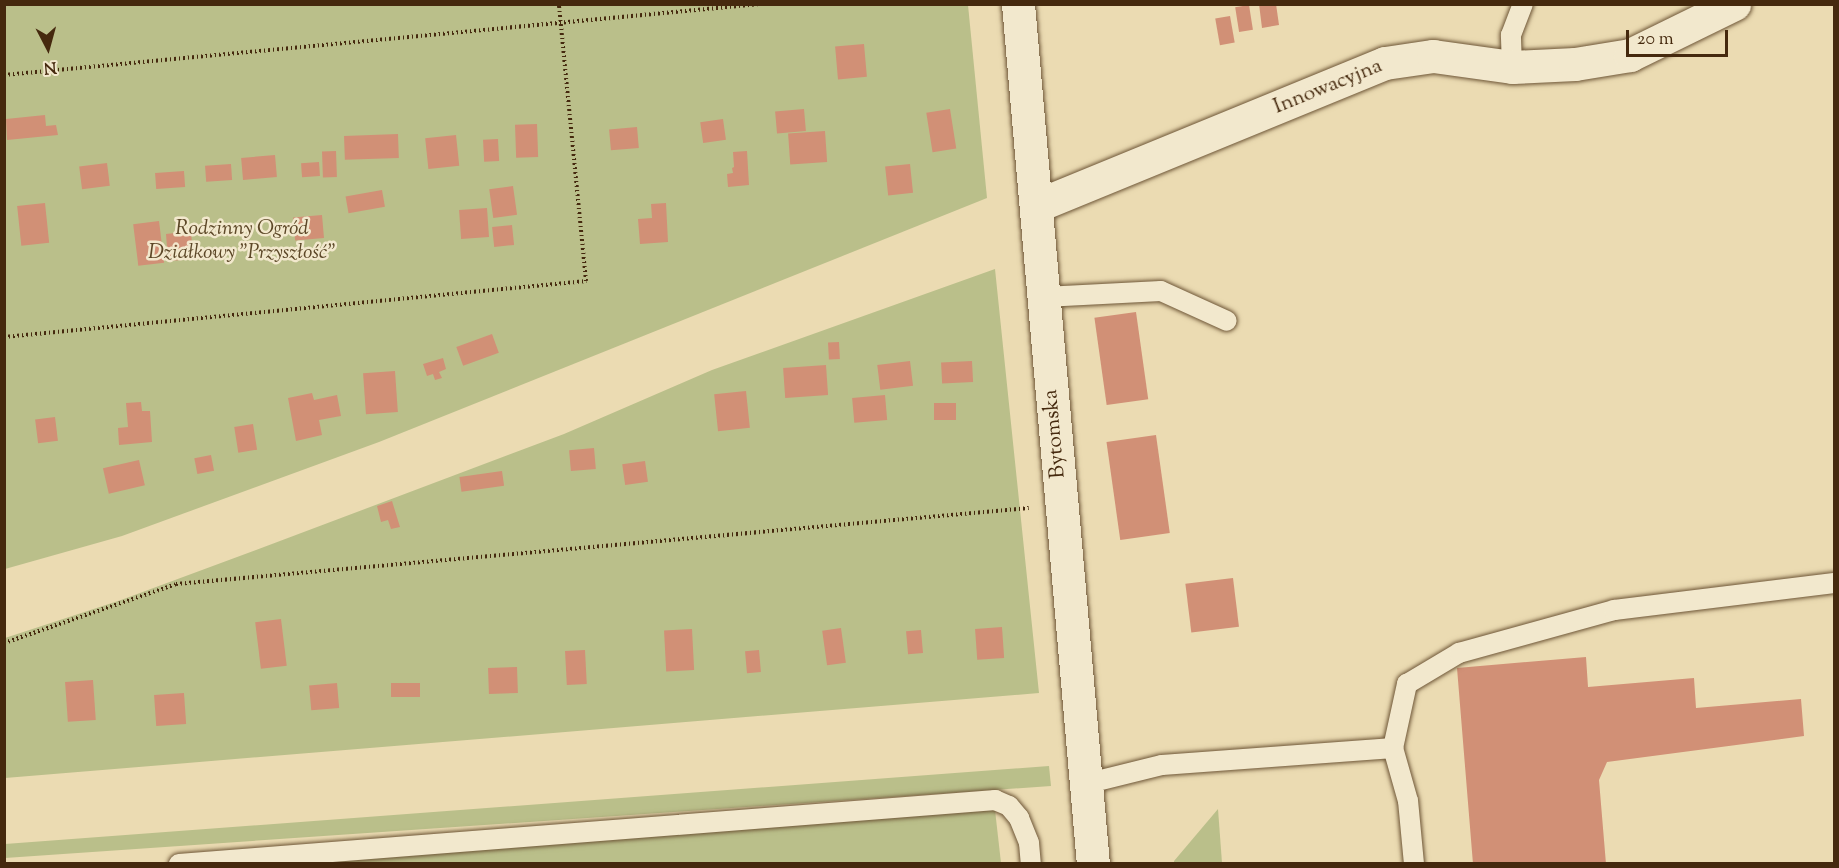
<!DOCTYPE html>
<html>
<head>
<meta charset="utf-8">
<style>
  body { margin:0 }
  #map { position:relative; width:1839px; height:868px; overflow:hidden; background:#ebdbb2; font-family:"Sorts Mill Goudy",serif }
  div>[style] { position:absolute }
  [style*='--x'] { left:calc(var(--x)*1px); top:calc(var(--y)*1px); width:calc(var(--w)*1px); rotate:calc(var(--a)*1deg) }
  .green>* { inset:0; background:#babf8a }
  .building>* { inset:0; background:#d19076; transform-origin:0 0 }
  .path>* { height:4px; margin-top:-2px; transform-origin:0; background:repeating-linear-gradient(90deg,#45290e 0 1.5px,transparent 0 4.5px) }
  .roads { filter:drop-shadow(0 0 2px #6e5637) drop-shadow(0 0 2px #6e5637) }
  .service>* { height:20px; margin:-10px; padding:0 10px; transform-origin:10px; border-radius:10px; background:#f2e8cd }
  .minor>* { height:33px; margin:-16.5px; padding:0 16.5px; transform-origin:16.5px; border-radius:16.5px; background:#f2e8cd }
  span { translate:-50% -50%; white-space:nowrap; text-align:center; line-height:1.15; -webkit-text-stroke:5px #f2e8cd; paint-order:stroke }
  .street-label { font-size:21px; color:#45290e }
  .park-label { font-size:21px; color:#5c4727; font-style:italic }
  .frame { position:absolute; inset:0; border:6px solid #45290e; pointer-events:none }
  .north { position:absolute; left:18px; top:18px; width:60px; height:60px; -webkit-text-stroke:4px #f2e8cd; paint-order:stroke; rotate:174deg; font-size:16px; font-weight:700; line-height:24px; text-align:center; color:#45290e }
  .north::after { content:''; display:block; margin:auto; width:21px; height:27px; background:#45290e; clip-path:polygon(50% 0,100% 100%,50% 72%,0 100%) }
  .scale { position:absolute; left:1626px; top:30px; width:102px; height:27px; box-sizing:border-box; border:3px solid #45290e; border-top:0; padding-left:8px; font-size:18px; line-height:21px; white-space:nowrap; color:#45290e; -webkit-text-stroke:4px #f2e8cd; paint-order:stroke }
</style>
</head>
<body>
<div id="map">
  <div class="green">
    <i style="clip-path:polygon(5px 5px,968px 5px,987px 198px,379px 442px,122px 536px,5px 569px)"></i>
    <i style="clip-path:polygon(995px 269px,1039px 693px,5px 778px,5px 638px,121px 600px,264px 547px,564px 434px,712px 370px)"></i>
    <i style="clip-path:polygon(1049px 766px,1051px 786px,5px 858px,5px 844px)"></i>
    <i style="clip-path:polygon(1218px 809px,1222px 863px,1174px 863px,1174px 861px)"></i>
    <i style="clip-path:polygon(995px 810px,1001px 863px,294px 864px)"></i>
  </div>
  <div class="building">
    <i style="clip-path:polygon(1259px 4px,1276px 4px,1279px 25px,1262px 28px)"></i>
    <i style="left:1249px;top:5px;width:25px;height:14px;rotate:81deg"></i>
    <i style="left:1230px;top:16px;width:27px;height:15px;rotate:80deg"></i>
    <i style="left:864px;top:44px;width:33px;height:29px;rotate:85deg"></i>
    <i style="left:804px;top:109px;width:22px;height:29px;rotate:85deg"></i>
    <i style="left:950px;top:109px;width:40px;height:24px;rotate:81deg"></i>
    <i style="clip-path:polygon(45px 115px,46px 126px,56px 125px,58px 135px,7px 140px,6px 119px)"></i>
    <i style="left:723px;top:119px;width:21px;height:23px;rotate:82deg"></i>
    <i style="left:537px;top:124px;width:33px;height:22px;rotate:88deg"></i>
    <i style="left:637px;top:127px;width:21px;height:28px;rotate:85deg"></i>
    <i style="left:825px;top:131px;width:31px;height:37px;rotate:86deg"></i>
    <i style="left:398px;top:134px;width:24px;height:54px;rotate:88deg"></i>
    <i style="left:456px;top:135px;width:31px;height:31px;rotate:84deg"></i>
    <i style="left:498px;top:139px;width:22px;height:15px;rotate:87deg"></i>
    <i style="left:336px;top:151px;width:26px;height:14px;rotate:88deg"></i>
    <i style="clip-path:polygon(747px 151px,749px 185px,728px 187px,727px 174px,733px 173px,732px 168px,734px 167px,733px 152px)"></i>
    <i style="left:275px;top:155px;width:22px;height:34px;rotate:85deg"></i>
    <i style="left:319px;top:162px;width:14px;height:18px;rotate:86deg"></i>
    <i style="left:107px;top:163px;width:23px;height:28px;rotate:83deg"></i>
    <i style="left:231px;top:164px;width:16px;height:26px;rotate:86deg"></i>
    <i style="left:910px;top:164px;width:29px;height:25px;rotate:84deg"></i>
    <i style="left:184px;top:171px;width:16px;height:29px;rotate:86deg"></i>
    <i style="left:513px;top:186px;width:29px;height:24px;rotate:82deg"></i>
    <i style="left:382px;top:190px;width:17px;height:37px;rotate:80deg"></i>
    <i style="left:45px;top:203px;width:40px;height:28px;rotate:84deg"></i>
    <i style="clip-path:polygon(666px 203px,668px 242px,640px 244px,638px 219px,652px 218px,651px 204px)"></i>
    <i style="left:487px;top:208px;width:29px;height:28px;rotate:86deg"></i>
    <i style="left:322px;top:215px;width:23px;height:29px;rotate:85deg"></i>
    <i style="left:159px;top:221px;width:42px;height:26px;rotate:83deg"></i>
    <i style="left:512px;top:225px;width:20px;height:20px;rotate:84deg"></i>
    <i style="clip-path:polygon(191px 231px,192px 244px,197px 244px,198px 259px,168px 261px,166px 234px)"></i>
    <i style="left:1136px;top:312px;width:88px;height:42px;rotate:82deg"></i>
    <i style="left:492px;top:334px;width:20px;height:38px;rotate:70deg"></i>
    <i style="left:839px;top:342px;width:17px;height:11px;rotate:87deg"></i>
    <i style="clip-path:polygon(443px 358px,446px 369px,439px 372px,442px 378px,435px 380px,433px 374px,427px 376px,423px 364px)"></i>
    <i style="left:910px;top:361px;width:25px;height:33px;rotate:83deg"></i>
    <i style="left:972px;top:361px;width:21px;height:31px;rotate:87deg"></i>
    <i style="left:826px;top:365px;width:30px;height:43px;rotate:86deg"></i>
    <i style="left:395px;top:371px;width:41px;height:32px;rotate:86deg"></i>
    <i style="left:746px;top:391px;width:37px;height:32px;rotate:84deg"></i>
    <i style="clip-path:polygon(312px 393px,314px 400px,337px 395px,341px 416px,319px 420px,322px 435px,296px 441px,288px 398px)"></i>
    <i style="left:885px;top:395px;width:25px;height:33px;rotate:85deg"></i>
    <i style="clip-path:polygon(141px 402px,142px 411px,150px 411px,152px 442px,119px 445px,118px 428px,128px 427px,126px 403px)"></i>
    <i style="left:934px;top:403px;width:22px;height:17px"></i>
    <i style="left:55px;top:417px;width:24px;height:20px;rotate:83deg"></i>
    <i style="left:253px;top:424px;width:26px;height:19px;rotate:81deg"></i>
    <i style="left:1156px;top:435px;width:99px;height:50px;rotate:82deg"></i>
    <i style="left:594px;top:448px;width:21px;height:25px;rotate:85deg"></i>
    <i style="left:211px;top:455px;width:16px;height:17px;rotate:79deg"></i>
    <i style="left:139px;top:460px;width:26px;height:37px;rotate:77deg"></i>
    <i style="left:645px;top:461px;width:21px;height:23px;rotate:82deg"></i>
    <i style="left:502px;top:471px;width:15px;height:43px;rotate:82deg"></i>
    <i style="clip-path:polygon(392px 501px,400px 527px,391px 529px,388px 520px,381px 522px,377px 506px)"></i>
    <i style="left:1233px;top:578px;width:49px;height:48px;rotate:83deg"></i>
    <i style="left:281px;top:619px;width:47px;height:26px;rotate:83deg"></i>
    <i style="left:1002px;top:627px;width:31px;height:27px;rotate:86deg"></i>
    <i style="left:841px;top:628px;width:35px;height:19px;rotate:82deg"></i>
    <i style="left:692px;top:629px;width:41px;height:28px;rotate:87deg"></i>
    <i style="left:921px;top:630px;width:23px;height:15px;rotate:85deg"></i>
    <i style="left:585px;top:650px;width:34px;height:20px;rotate:87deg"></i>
    <i style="left:759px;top:650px;width:22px;height:14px;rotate:85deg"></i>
    <i style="clip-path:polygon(1586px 657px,1588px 687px,1694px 678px,1696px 708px,1801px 699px,1804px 736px,1607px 762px,1599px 780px,1606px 864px,1473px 864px,1457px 668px)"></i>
    <i style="left:517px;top:667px;width:26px;height:29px;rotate:88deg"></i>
    <i style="left:93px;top:680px;width:40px;height:28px;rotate:86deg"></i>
    <i style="left:337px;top:683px;width:25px;height:28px;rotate:85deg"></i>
    <i style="left:420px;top:683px;width:14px;height:29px;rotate:90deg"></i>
    <i style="left:184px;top:693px;width:31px;height:30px;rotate:86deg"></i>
  </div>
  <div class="path">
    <i style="--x:4;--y:75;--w:759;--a:-5.37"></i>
    <i style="--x:4;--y:337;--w:585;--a:-5.5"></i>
    <i style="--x:586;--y:281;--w:278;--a:-95.6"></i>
    <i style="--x:4;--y:643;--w:182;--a:-18.9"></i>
    <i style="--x:176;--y:584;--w:856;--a:-5.09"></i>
  </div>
  <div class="roads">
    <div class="service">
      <i style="--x:1512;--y:67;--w:32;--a:-92"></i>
      <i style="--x:1511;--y:35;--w:33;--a:-69"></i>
      <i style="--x:1044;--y:297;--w:117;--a:-2.9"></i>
      <i style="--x:1161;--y:291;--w:72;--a:24.4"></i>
      <i style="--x:1085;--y:784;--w:79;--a:-13.9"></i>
      <i style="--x:1162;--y:765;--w:232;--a:-4.2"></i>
      <i style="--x:179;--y:864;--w:819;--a:-4.48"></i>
      <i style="--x:995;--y:800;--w:15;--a:23"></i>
      <i style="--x:1009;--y:806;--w:16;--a:50"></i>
      <i style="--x:1019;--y:818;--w:27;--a:68"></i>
      <i style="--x:1029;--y:843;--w:21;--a:85"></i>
      <i style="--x:1414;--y:864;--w:63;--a:-95.4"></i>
      <i style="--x:1408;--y:801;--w:55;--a:-105.8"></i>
      <i style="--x:1393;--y:748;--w:66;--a:-77.7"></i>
      <i style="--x:1407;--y:684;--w:61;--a:-30.8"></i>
      <i style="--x:1459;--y:653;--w:161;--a:-15.5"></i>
      <i style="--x:1614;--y:610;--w:222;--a:-7"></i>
    </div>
    <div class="minor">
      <i style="--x:1018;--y:4;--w:863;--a:85.02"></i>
      <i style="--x:1036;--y:206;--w:377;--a:-22.3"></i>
      <i style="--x:1385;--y:63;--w:49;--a:-8.3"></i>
      <i style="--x:1433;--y:56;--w:80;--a:7.9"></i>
      <i style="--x:1512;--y:67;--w:63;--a:-2.7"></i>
      <i style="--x:1575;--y:64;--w:56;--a:-9.3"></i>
      <i style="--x:1630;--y:55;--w:116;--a:-26.1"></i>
    </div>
  </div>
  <div class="street-label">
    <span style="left:1328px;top:87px;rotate:-22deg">Innowacyjna</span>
    <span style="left:1055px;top:434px;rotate:-95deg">Bytomska</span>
  </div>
  <div class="park-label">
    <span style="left:242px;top:241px">Rodzinny Ogród<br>Działkowy "Przyszłość"</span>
  </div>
  <div class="frame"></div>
  <div class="north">N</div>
  <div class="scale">20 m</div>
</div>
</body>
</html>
